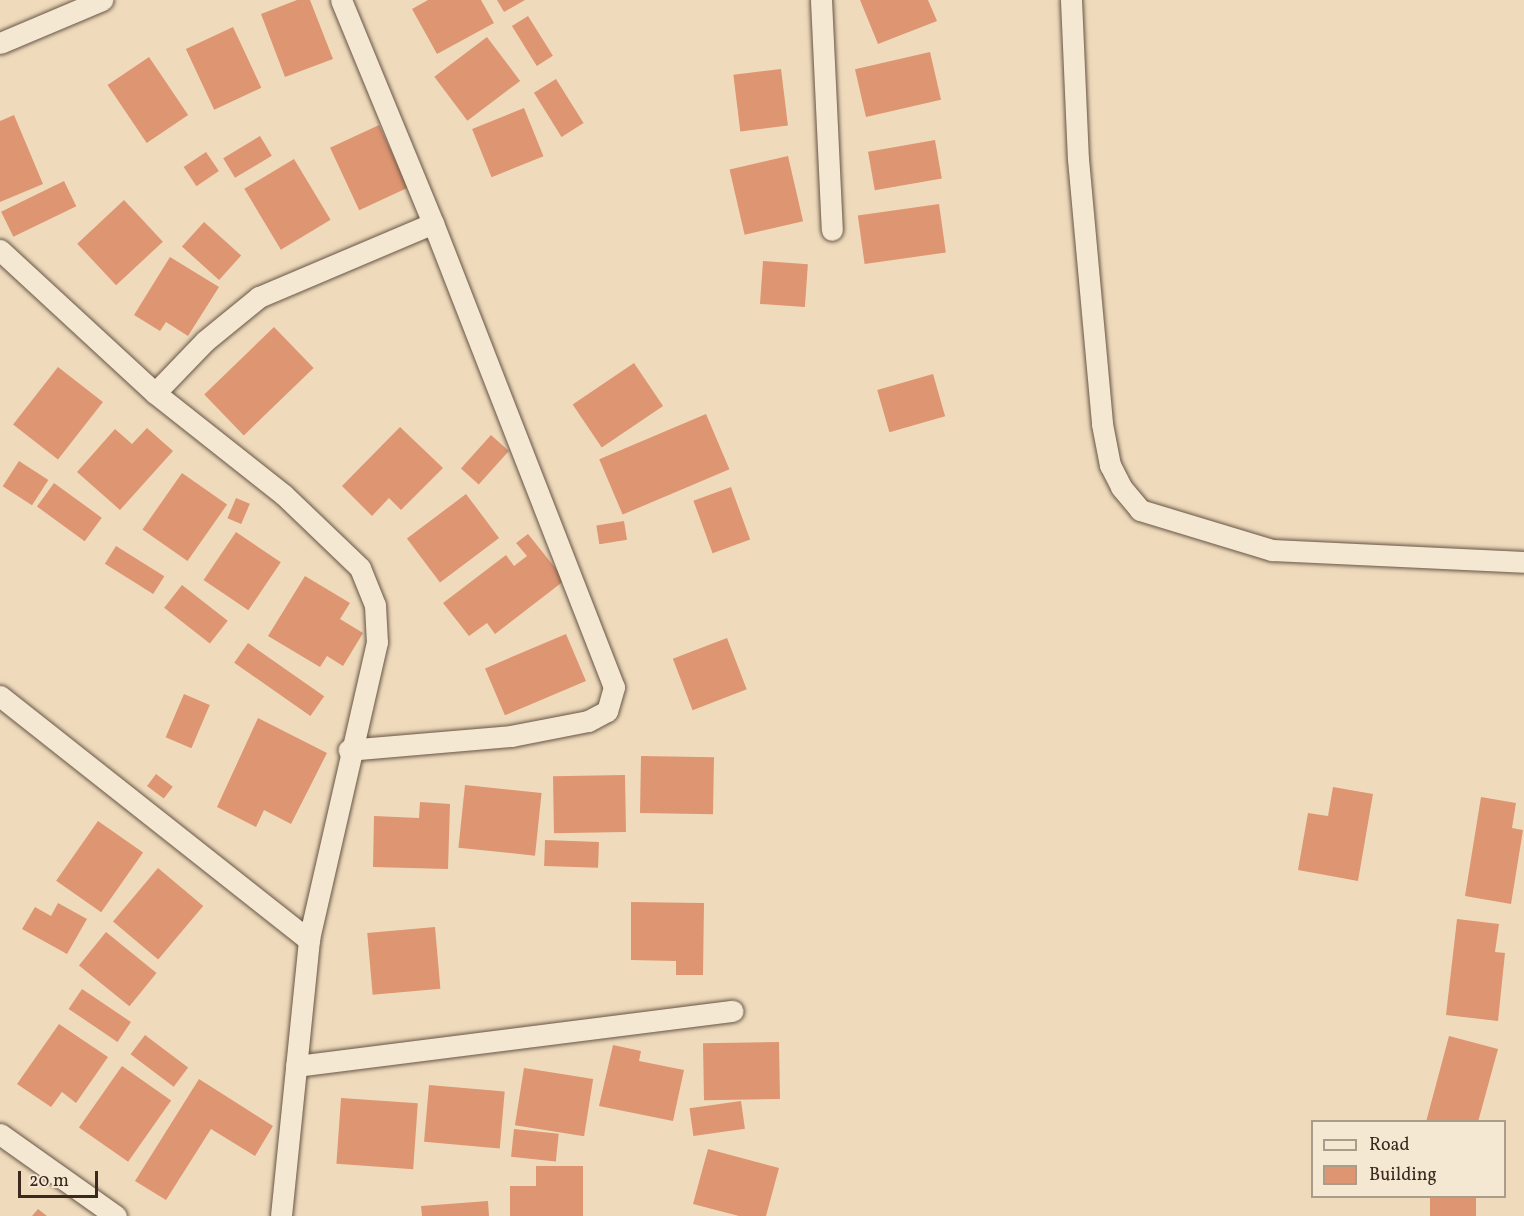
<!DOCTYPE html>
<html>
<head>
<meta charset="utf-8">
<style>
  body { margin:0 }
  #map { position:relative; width:1524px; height:1216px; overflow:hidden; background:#efdbbc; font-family:Vollkorn,serif }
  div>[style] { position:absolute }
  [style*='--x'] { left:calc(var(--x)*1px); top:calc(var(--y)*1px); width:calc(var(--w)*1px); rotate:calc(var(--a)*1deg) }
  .building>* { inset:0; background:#de9572; transform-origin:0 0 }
  .roads { filter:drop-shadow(0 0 2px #685546) drop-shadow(0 0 2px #685546) }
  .street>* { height:21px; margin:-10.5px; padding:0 10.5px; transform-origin:10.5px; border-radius:10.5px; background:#f5e8d3 }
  span { translate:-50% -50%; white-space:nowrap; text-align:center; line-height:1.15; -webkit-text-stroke:5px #f5e8d3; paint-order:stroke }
  .legend { position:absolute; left:1311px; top:1120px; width:195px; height:78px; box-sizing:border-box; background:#f5e8d3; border:2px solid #ab9b8b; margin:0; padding:8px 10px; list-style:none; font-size:18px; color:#3b281f }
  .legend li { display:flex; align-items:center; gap:12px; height:30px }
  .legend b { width:30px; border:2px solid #ab9b8b }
  .scale { position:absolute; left:18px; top:1171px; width:80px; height:27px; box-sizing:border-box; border:3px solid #3b281f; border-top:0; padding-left:8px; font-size:18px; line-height:21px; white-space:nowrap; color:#3b281f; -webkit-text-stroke:4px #f5e8d3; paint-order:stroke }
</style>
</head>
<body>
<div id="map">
  <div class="building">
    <i style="clip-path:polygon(297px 0,310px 0,333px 59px,285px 77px,261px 14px)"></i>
    <i style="clip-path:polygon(428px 0,481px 0,494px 23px,437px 54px,412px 9px)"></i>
    <i style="clip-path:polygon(497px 0,525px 0,504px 12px)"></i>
    <i style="clip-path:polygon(860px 0,928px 0,937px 21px,878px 44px)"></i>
    <i style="left:528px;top:16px;width:47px;height:19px;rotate:58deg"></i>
    <i style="left:233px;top:27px;width:67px;height:52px;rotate:65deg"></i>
    <i style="left:487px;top:37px;width:55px;height:66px;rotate:53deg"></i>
    <i style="left:930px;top:52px;width:49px;height:77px;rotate:77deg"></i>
    <i style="left:149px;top:57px;width:70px;height:50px;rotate:56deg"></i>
    <i style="left:781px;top:69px;width:57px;height:48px;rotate:83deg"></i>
    <i style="left:556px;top:79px;width:52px;height:26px;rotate:58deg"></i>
    <i style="left:524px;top:108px;width:52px;height:56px;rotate:68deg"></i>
    <i style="clip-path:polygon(14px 115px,43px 184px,0 202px,0 121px)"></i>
    <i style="left:379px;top:125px;width:69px;height:54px;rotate:65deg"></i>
    <i style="left:260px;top:136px;width:23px;height:43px;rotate:59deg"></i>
    <i style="left:935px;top:140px;width:39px;height:68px;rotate:80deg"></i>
    <i style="left:206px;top:152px;width:23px;height:27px;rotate:56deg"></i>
    <i style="left:788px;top:156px;width:67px;height:60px;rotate:77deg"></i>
    <i style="left:294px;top:159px;width:71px;height:58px;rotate:59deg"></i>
    <i style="left:64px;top:181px;width:28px;height:70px;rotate:64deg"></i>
    <i style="left:124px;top:200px;width:57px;height:64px;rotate:47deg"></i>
    <i style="left:939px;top:204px;width:49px;height:82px;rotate:82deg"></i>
    <i style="left:204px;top:222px;width:50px;height:33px;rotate:42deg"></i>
    <i style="clip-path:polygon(170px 257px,219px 287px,188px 336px,166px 322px,160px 331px,134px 315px)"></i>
    <i style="left:763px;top:261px;width:45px;height:43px;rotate:4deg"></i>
    <i style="left:274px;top:327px;width:57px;height:97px;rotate:46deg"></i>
    <i style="left:634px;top:363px;width:52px;height:74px;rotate:56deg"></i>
    <i style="left:58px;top:367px;width:57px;height:73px;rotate:38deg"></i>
    <i style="left:933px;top:374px;width:44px;height:58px;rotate:74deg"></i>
    <i style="left:706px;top:414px;width:60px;height:116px;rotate:67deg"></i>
    <i style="clip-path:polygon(400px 427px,443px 468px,401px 510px,389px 498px,372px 516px,342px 486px)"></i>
    <i style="clip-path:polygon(147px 428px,173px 451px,120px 510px,77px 472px,115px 429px,132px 444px)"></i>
    <i style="left:491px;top:435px;width:24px;height:45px;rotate:42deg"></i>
    <i style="left:19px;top:461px;width:35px;height:30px;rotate:33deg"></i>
    <i style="left:182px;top:473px;width:55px;height:69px;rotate:35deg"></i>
    <i style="left:54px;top:483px;width:59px;height:29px;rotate:36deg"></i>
    <i style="left:731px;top:487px;width:56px;height:40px;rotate:70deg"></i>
    <i style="left:466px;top:494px;width:55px;height:74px;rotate:53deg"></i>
    <i style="left:236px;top:498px;width:15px;height:22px;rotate:23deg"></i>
    <i style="left:624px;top:521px;width:19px;height:28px;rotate:81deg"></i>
    <i style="left:236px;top:532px;width:54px;height:58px;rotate:34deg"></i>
    <i style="clip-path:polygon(528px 534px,565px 580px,495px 634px,487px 623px,469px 636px,443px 603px,506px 555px,514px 566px,527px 556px,516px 543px)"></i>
    <i style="left:116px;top:546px;width:57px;height:21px;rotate:32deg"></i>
    <i style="clip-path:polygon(305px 576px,350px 603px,340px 619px,363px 633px,343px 666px,327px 656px,320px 667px,268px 636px)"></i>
    <i style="left:182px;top:585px;width:58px;height:29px;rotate:38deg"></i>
    <i style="left:566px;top:634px;width:51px;height:88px;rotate:67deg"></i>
    <i style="left:727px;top:638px;width:55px;height:58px;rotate:69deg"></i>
    <i style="left:248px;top:643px;width:93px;height:24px;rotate:35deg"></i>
    <i style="left:184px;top:694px;width:28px;height:47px;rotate:23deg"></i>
    <i style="clip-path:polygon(258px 718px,327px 753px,291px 824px,264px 810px,256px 827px,217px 807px)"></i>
    <i style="left:641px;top:756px;width:73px;height:57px;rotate:1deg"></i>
    <i style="left:156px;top:774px;width:21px;height:15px;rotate:37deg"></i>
    <i style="left:625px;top:775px;width:57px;height:72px;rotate:89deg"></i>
    <i style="left:465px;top:785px;width:77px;height:63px;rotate:6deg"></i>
    <i style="clip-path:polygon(1333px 787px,1373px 794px,1358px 881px,1298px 870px,1308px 813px,1328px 816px)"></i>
    <i style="clip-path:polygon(1481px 797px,1516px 803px,1512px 828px,1523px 830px,1511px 904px,1465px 896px)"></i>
    <i style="clip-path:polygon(420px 802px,450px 804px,448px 869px,373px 867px,374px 816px,419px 818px)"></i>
    <i style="left:98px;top:821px;width:55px;height:73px;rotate:35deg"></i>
    <i style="left:545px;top:840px;width:54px;height:26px;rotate:2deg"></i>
    <i style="left:158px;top:868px;width:59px;height:70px;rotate:40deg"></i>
    <i style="clip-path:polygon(631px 902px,704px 903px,703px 975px,676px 975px,676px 961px,631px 960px)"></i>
    <i style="clip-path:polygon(58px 903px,87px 919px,67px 954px,22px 929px,35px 907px,51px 916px)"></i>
    <i style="clip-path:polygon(1457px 919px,1499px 924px,1495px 952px,1505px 953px,1498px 1021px,1446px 1015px)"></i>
    <i style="left:435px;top:927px;width:62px;height:68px;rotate:85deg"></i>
    <i style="left:106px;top:932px;width:65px;height:43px;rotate:39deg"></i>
    <i style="left:82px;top:989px;width:59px;height:24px;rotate:34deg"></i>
    <i style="clip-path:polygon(59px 1024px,108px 1057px,76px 1103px,62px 1092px,51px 1107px,17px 1084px)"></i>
    <i style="left:145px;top:1035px;width:54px;height:24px;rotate:37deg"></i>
    <i style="clip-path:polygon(1449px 1036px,1498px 1049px,1478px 1122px,1426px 1122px)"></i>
    <i style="left:779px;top:1042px;width:57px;height:76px;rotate:89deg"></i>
    <i style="clip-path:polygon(613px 1045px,641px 1051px,639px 1061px,684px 1070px,673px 1121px,599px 1106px)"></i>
    <i style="left:122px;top:1066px;width:60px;height:75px;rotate:35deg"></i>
    <i style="left:524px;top:1068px;width:70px;height:58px;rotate:9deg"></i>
    <i style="clip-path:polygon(199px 1079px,273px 1126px,255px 1156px,211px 1129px,166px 1200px,135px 1181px)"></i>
    <i style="left:429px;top:1085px;width:76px;height:57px;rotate:5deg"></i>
    <i style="left:341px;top:1098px;width:77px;height:66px;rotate:4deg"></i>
    <i style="left:741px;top:1101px;width:28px;height:52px;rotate:82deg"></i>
    <i style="left:514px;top:1129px;width:45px;height:28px;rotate:6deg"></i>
    <i style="clip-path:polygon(708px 1149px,779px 1168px,766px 1216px,739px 1216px,693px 1204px)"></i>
    <i style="clip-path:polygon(536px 1166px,583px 1166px,583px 1216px,510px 1216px,510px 1186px,536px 1186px)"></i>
    <i style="left:1430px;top:1196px;width:46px;height:20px"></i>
    <i style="clip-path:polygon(488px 1201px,489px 1216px,422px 1216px,421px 1206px)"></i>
    <i style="clip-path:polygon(38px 1209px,47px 1216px,32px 1216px)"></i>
  </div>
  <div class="roads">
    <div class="street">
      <i style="--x:341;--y:0;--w:241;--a:67.6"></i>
      <i style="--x:821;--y:0;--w:230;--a:87.3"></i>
      <i style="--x:1071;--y:0;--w:159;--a:87.5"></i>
      <i style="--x:1078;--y:159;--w:266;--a:84.8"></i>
      <i style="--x:1102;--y:424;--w:42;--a:79"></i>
      <i style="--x:1110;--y:465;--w:25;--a:63"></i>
      <i style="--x:1121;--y:487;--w:30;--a:50"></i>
      <i style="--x:1140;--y:510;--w:138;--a:16.9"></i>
      <i style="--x:1272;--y:550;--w:252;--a:2.7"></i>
      <i style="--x:0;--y:43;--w:111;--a:-22.9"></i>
      <i style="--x:0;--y:250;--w:211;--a:42.7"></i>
      <i style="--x:155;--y:393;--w:164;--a:38.3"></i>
      <i style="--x:284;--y:495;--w:105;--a:43.8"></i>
      <i style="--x:360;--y:568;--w:40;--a:68"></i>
      <i style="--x:375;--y:605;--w:37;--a:87"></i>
      <i style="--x:377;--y:642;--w:306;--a:102.9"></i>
      <i style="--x:155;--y:393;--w:72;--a:-46.1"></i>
      <i style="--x:205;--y:341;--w:70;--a:-39.2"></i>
      <i style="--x:259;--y:297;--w:189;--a:-23"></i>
      <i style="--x:433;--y:223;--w:498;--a:68.7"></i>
      <i style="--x:614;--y:687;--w:25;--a:106"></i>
      <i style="--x:607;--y:711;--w:21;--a:152"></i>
      <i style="--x:588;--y:721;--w:78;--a:169"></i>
      <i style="--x:511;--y:736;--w:163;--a:175.1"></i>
      <i style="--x:0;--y:696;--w:394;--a:38.3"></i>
      <i style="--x:309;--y:940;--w:277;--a:95.8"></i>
      <i style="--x:296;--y:1066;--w:440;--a:-7.2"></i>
      <i style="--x:0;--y:1134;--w:142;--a:35.3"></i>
    </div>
  </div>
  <ul class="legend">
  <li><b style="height:8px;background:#f5e8d3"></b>Road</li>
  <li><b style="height:16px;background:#de9572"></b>Building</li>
  </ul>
  <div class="scale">20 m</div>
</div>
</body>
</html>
